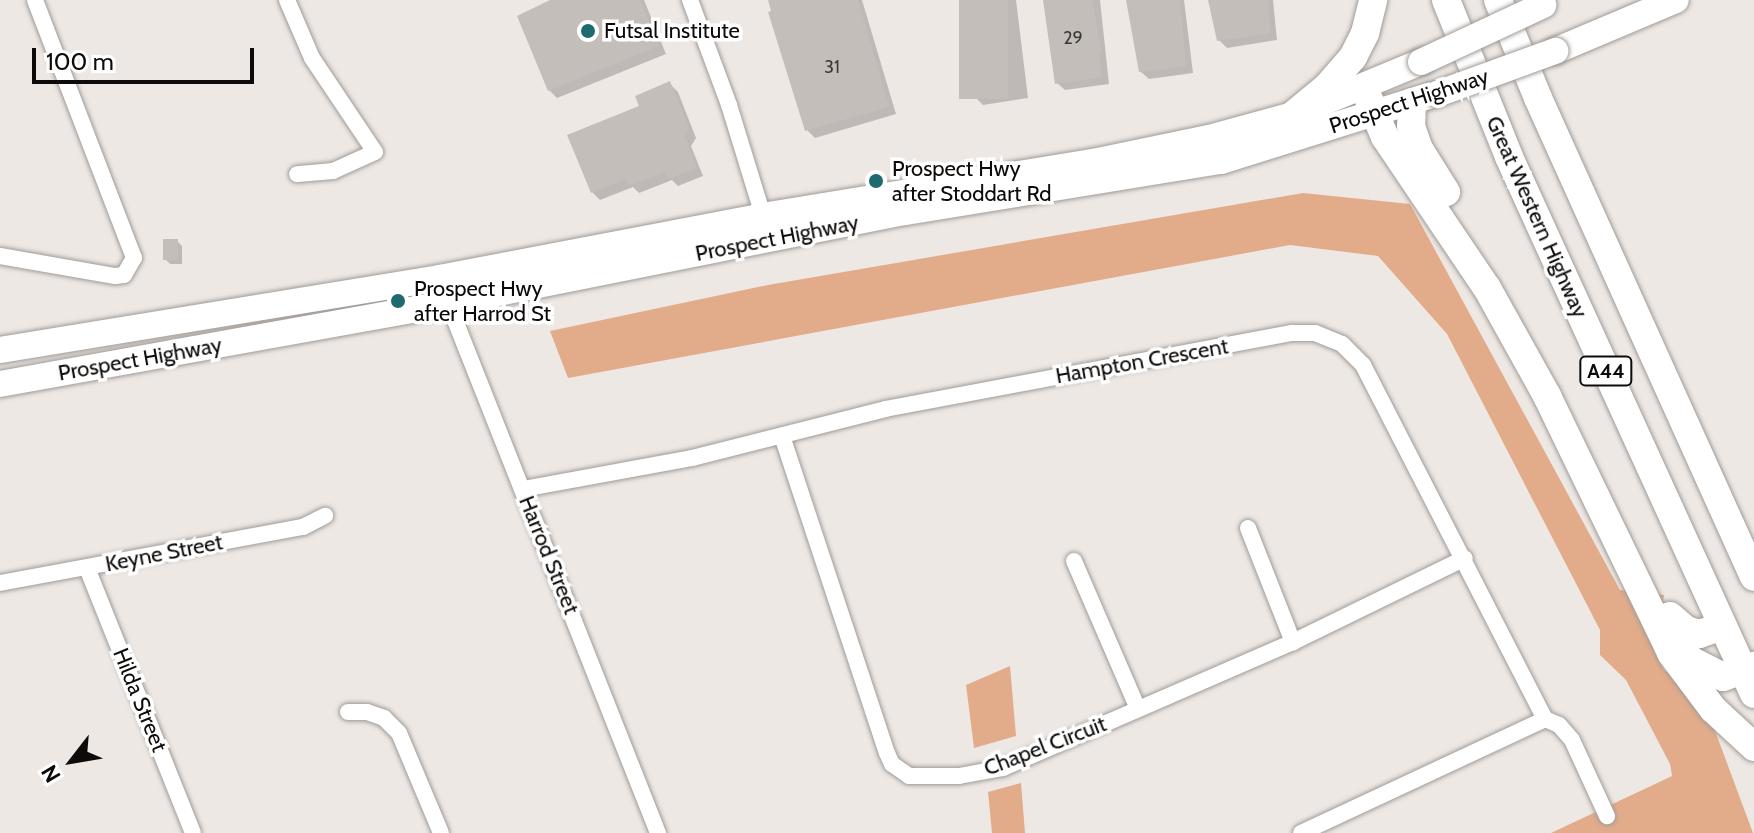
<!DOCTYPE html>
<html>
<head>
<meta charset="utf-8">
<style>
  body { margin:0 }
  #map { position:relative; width:1754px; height:833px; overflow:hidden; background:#eee8e4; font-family:Cabin,sans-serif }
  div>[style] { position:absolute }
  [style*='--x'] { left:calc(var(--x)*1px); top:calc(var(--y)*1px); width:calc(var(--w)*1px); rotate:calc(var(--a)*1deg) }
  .green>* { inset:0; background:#e2ac8a }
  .shadow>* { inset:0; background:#0003 }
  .building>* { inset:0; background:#c4beba; transform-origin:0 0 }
  .roads { filter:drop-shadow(0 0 2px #a19b97) drop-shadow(0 0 2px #a19b97) }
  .minor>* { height:16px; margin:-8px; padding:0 8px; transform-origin:8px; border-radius:8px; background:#fff }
  .primary>* { height:26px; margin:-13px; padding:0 13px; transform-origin:13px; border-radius:13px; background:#fff }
  .trunk>* { height:28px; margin:-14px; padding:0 14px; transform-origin:14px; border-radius:14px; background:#fff }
  .bridges { filter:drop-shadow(0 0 2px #a19b97) drop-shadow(0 0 2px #a19b97) }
  .primary-bridge>* { height:26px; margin:-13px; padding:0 13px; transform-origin:13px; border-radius:13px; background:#fff }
  .dots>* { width:22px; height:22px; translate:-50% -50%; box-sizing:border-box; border:4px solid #fff; border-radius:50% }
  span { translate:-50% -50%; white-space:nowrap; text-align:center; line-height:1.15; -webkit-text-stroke:7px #fff; paint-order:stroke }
  .number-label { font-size:18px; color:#3b3836 }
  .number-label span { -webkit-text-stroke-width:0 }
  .shield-label span { padding:2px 6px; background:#fff; border:2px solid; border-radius:6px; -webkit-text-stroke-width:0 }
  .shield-label { font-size:20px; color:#0d0b0a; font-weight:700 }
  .poi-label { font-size:22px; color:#0d0b0a }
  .left { translate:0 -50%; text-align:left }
  .street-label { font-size:22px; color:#0d0b0a }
  .north { position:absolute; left:32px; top:721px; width:80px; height:80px; -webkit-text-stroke:6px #fff; paint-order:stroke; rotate:239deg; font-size:22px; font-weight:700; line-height:32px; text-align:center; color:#0d0b0a }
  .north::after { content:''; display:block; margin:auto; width:28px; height:36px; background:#0d0b0a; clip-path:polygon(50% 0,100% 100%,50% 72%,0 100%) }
  .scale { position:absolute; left:32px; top:48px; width:222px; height:36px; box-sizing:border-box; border:4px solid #0d0b0a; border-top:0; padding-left:10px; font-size:24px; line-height:28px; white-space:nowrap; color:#0d0b0a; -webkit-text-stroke:6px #fff; paint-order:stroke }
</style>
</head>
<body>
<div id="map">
  <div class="green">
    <i style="clip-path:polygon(1303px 193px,1410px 204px,1620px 590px,1664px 595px,1654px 651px,1664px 670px,1701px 693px,1753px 833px,1551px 833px,1672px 776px,1670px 764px,1626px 680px,1600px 655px,1600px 630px,1447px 334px,1378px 256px,1290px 245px,568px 378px,550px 331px,768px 285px)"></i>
    <i style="clip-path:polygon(1010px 666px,1016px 736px,974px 748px,966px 685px)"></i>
    <i style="clip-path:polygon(1021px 783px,1025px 833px,992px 833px,988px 792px)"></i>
  </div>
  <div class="shadow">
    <i style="clip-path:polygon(552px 0,644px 0,666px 54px,557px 98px,549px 90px)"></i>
    <i style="clip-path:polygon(770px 0,862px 0,896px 114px,815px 138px,807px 130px)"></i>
    <i style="clip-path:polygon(962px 0,1016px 0,1028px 98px,983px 105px,975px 97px)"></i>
    <i style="clip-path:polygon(1045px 0,1100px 0,1109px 84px,1065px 90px,1057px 83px)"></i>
    <i style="clip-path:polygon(1129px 0,1184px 0,1193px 73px,1149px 79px,1141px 72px)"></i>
    <i style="clip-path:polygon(1210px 0,1273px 0,1277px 40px,1227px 48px,1219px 40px)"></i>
    <i style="clip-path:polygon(670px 84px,678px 92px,696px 138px,691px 146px,703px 176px,678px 186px,672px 180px,639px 193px,633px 187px,600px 200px,592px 192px,642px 107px)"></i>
    <i style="clip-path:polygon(177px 241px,182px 246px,182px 264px,170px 264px,165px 259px)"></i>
  </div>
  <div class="building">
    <i style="clip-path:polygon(550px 0,640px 0,659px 46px,548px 91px,517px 16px)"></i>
    <i style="clip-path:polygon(768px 0,858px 0,889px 107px,805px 131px,768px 12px,771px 11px)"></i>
    <i style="left:959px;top:0;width:49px;height:99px"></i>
    <i style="clip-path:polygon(1043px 0,1092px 0,1102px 53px,1099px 53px,1102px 77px,1055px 84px)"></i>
    <i style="clip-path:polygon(1126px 0,1180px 0,1186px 66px,1139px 72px)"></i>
    <i style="clip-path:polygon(1208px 0,1269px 0,1270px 33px,1217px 41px)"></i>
    <i style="clip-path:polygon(670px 81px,689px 128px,685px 137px,697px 168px,668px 179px,665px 172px,629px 186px,626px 179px,591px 193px,567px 135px,639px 106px,635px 96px)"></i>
    <i style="left:163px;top:239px;width:15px;height:21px"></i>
  </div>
  <div class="roads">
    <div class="minor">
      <i style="--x:287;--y:0;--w:63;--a:66.7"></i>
      <i style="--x:312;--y:58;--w:113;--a:56.2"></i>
      <i style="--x:375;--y:152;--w:46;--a:155.7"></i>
      <i style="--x:333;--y:171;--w:36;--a:175"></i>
      <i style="--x:690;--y:0;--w:112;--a:69.6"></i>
      <i style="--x:729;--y:105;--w:122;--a:72.9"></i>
      <i style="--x:0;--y:256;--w:117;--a:9.9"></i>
      <i style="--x:115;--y:276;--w:9;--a:-6"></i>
      <i style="--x:124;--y:275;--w:20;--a:-60"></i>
      <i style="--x:134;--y:258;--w:276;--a:-111"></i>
      <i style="--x:445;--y:295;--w:579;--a:68.4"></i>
      <i style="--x:782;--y:436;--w:334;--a:71.7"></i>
      <i style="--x:887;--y:753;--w:12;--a:66"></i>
      <i style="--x:892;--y:764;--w:21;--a:35"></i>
      <i style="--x:909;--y:776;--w:50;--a:0"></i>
      <i style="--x:959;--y:776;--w:45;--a:-10.3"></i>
      <i style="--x:1003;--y:768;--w:316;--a:-23.5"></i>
      <i style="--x:1293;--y:642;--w:191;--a:-26"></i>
      <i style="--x:523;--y:489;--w:172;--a:-10.4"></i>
      <i style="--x:692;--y:458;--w:199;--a:-14.2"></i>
      <i style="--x:885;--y:409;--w:414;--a:-10.6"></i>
      <i style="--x:1292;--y:333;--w:23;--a:0"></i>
      <i style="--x:1315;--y:333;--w:29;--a:22"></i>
      <i style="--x:1342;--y:344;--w:30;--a:45"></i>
      <i style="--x:1363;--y:365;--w:398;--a:62.8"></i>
      <i style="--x:1545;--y:719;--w:15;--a:23"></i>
      <i style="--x:1559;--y:725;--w:20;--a:49"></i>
      <i style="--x:1572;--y:740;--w:84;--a:65.3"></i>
      <i style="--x:1248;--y:528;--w:123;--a:68.5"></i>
      <i style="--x:1074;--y:561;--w:161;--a:66.6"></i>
      <i style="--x:87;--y:568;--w:285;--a:68.2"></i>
      <i style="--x:0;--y:583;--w:308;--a:-10.5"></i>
      <i style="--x:303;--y:527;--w:25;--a:-27"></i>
      <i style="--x:348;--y:712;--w:19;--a:0"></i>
      <i style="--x:367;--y:712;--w:18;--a:19"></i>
      <i style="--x:384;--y:718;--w:21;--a:45"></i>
      <i style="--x:399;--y:733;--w:108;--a:67.2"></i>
      <i style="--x:1301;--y:833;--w:269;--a:-25"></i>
    </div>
    <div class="primary">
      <i style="--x:1555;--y:51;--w:131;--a:-22.9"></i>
      <i style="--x:0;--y:350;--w:445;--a:-9.3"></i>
      <i style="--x:439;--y:278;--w:330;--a:-10.8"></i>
      <i style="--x:763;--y:216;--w:334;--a:-9.3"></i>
      <i style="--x:1093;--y:162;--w:118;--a:-11.7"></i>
      <i style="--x:1209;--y:138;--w:87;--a:-15.3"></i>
      <i style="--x:1293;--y:115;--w:139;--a:-22.5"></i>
      <i style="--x:0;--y:384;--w:455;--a:-10.2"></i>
      <i style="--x:448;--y:303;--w:466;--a:-11.3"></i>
      <i style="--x:905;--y:212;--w:320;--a:-9.2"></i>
      <i style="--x:1221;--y:161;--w:218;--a:-17.4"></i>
    </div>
    <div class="trunk">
      <i style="--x:1446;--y:0;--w:169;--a:68.1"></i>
      <i style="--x:1509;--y:157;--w:590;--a:65.48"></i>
      <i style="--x:1498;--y:0;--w:106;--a:67.8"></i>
      <i style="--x:1538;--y:98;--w:525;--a:65.73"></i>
      <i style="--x:1364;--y:88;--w:53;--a:66.8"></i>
      <i style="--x:1385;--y:137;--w:182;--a:56"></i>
      <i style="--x:1487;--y:288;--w:124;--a:60.9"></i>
      <i style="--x:1547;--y:396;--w:285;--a:64.2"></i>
      <i style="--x:1671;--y:653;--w:70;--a:53.1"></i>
      <i style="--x:1713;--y:709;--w:56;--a:42.8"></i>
      <i style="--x:1412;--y:102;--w:24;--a:92"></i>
      <i style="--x:1411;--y:126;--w:24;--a:71"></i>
      <i style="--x:1419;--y:149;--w:51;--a:57.9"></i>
      <i style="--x:1293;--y:115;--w:44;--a:-39.5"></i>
      <i style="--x:1327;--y:87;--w:40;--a:-49"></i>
      <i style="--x:1353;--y:57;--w:27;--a:-63"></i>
      <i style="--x:1365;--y:33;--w:34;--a:-76"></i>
      <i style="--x:1670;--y:616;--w:21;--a:41"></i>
      <i style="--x:1686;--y:630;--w:14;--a:17"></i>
      <i style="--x:1699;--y:634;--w:25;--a:-18"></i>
      <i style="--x:1681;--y:647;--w:16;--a:55"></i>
      <i style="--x:1690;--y:660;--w:37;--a:27"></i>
      <i style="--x:1723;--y:677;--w:33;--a:-20"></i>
    </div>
  </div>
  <div class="bridges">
    <div class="primary-bridge">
      <i style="--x:1421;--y:62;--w:135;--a:-25"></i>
      <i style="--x:1437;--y:94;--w:126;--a:-20"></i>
    </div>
  </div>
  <div class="dots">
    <i style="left:588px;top:31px;background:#1d6a6f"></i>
    <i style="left:876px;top:181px;background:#1d6a6f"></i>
    <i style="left:398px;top:301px;background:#1d6a6f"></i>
  </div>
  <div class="number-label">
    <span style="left:1073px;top:38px">29</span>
    <span style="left:832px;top:67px">31</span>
  </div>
  <div class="shield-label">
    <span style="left:1606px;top:371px">A44</span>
  </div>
  <div class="poi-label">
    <span class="left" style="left:604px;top:31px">Futsal Institute</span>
    <span class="left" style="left:892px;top:181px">Prospect Hwy<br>after Stoddart Rd</span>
    <span class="left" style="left:414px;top:301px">Prospect Hwy<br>after Harrod St</span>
  </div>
  <div class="street-label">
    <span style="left:1409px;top:101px;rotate:-18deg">Prospect Highway</span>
    <span style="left:1537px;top:217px;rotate:66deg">Great Western Highway</span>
    <span style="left:777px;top:238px;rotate:-11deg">Prospect Highway</span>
    <span style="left:140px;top:359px;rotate:-10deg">Prospect Highway</span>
    <span style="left:1142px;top:361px;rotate:-10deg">Hampton Crescent</span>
    <span style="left:164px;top:553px;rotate:-11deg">Keyne Street</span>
    <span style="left:549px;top:555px;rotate:68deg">Harrod Street</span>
    <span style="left:140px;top:700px;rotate:68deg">Hilda Street</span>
    <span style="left:1045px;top:746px;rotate:-21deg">Chapel Circuit</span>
  </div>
  <div class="north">N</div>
  <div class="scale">100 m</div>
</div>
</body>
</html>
